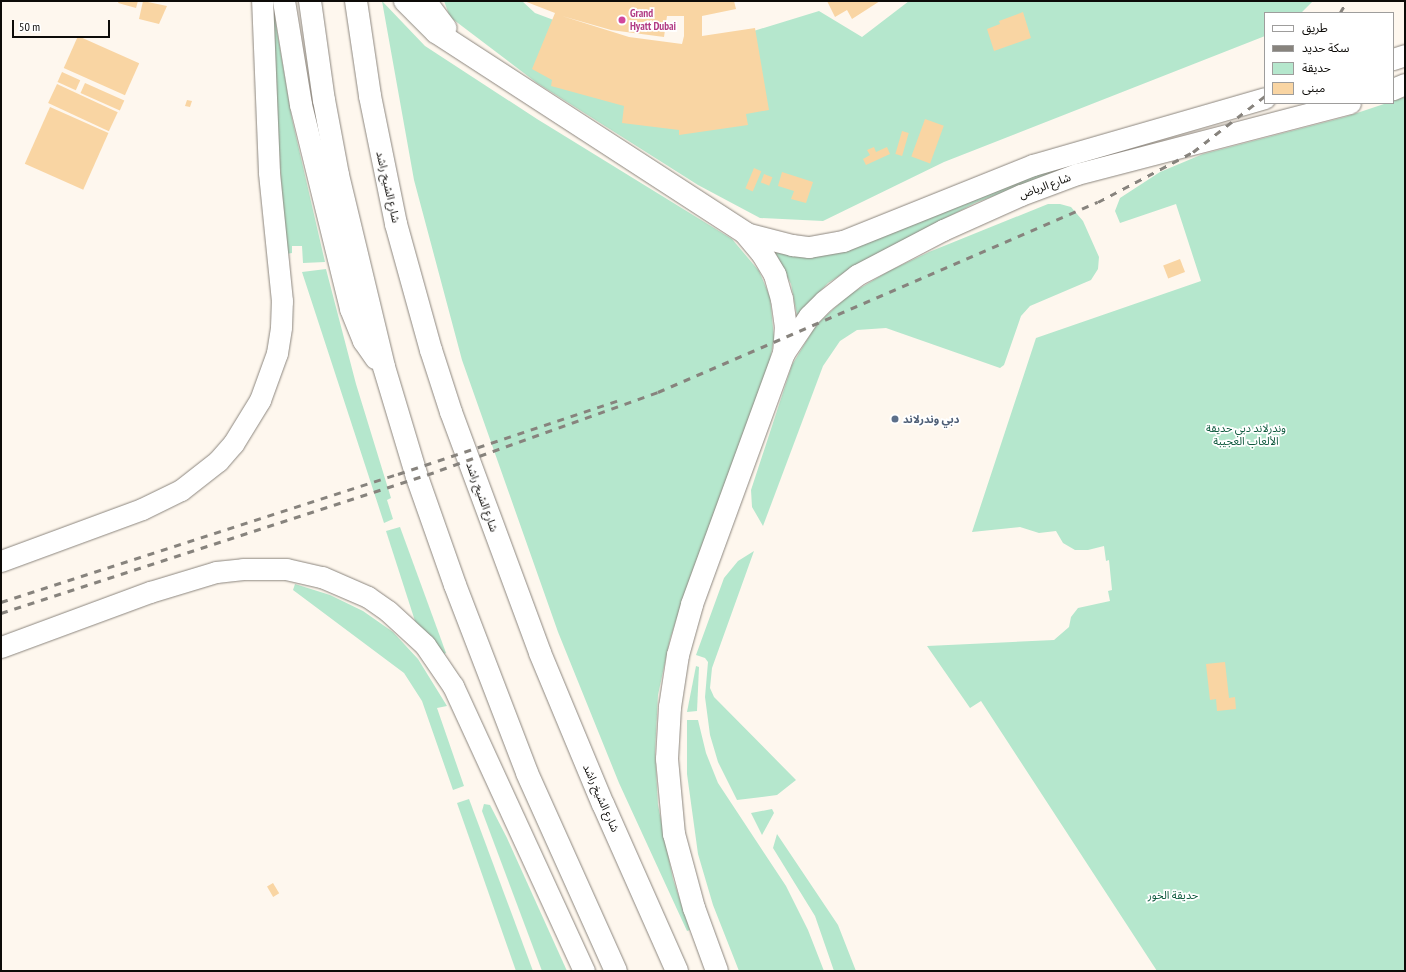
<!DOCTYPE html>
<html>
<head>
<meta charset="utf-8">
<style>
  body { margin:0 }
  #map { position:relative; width:1406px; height:972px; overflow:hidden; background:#fef7ee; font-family:"PT Sans Narrow","Noto Sans Arabic",sans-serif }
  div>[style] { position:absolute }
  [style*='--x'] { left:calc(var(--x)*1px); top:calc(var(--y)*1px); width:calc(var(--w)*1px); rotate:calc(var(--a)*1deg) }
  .green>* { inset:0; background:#b5e7cd }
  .building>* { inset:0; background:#f9d5a3; transform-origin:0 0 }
  .roads { filter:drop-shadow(0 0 1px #8c867e) drop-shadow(0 0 1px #8c867e) }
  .secondary>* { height:21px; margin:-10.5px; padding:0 10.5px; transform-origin:10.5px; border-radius:10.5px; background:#fff }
  .highway>* { height:22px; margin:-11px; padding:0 11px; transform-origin:11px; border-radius:11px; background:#fff }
  .rail>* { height:3px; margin-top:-1.5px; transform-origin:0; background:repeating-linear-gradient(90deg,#87837d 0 7px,transparent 0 14px) }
  .dots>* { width:11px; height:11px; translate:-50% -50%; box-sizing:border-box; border:2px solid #fff; border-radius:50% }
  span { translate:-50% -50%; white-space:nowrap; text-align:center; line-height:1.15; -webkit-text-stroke:3.5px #fff; paint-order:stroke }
  .hotel-label { font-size:11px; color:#b23c85; font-weight:700 }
  .left { translate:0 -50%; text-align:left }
  .street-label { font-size:11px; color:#0d0b08 }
  .service-label { font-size:11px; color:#4e5e75; font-weight:700 }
  .park-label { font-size:11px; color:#0f5a3e }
  .frame { position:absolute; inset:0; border:2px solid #0d0b08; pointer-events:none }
  .legend { position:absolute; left:1264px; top:12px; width:130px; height:92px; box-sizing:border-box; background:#fff; border:1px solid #9e9d9c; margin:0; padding:5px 7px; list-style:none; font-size:12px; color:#0d0b08 }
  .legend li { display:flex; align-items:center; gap:8px; height:20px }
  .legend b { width:20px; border:1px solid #9e9d9c }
  .scale { position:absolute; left:12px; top:20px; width:98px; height:18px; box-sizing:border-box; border:2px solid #0d0b08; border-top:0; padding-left:5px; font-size:12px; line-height:14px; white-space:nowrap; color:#0d0b08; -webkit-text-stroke:3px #fff; paint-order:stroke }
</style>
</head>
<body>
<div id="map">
  <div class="green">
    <i style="clip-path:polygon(269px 1px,272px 1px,292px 119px,325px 262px,303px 263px,302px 246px,292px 246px,292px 253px,286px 254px)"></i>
    <i style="clip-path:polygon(382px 1px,425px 46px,537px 119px,732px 239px,759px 271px,770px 297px,774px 338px,769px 366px,691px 575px,670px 639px,658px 695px,655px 752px,658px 805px,673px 879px,690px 930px,687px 931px,619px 783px,558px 632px,462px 360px,414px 180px)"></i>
    <i style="clip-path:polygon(444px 1px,522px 1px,535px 13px,623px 46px,693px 55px,744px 34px,819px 11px,862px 37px,909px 1px,1313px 1px,1301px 13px,1265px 13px,1265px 36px,944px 162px,823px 221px,760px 218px,698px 185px,537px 83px,450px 17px)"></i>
    <i style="clip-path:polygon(1405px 97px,1405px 971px,1157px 971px,981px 701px,970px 708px,927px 646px,1054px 640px,1069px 627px,1071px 617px,1078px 608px,1110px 601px,1108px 591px,1112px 590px,1109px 560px,1106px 561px,1104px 546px,1088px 550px,1075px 550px,1063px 543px,1056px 531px,1039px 533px,1020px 527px,972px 532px,1036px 338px,1201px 281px,1176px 204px,1120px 223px,1115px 211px,1120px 198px,1160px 172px,1203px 154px,1345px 117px)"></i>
    <i style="clip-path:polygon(1058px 166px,1060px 171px,975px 203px,853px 267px,828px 283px,797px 315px,791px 284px,775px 252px,796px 256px)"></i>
    <i style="clip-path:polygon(1048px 204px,1060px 204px,1071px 207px,1083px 221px,1099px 257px,1098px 269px,1091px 280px,1030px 306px,1021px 316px,1004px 365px,1000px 368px,886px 328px,857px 330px,840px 341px,823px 366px,763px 526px,752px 507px,751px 490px,792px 365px,816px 325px,850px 294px,889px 271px,929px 252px)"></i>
    <i style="clip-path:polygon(326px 269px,356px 384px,391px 498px,387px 500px,393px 519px,384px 523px,302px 272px)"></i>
    <i style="clip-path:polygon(400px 527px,446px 653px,444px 654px,415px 621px,386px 531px)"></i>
    <i style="clip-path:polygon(754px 551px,712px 668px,710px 688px,714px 697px,796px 780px,777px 795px,737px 800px,718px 762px,710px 735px,705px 697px,708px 662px,705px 658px,696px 655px,724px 578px,738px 561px)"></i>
    <i style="clip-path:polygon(295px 584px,330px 595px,363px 611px,393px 632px,418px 659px,447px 706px,437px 708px,464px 786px,453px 790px,422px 701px,404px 673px,293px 590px)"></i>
    <i style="clip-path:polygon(696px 666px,699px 667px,697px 711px,687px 712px)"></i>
    <i style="clip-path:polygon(687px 720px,698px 720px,706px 753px,718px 783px,786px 886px,808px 930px,824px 971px,739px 971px,713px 905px,698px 854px,687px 774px)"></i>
    <i style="clip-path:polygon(469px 799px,533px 971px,516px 971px,457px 803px)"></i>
    <i style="clip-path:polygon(484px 804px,490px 805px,507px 838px,567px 971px,542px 971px,482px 811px)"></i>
    <i style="clip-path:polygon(772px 809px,774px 813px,762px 835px,751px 813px)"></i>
    <i style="clip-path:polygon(777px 834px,838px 925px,856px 971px,834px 971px,815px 916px,773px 848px)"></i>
  </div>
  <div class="building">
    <i style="clip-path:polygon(119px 1px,138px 1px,136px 8px,118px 3px)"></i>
    <i style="clip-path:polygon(143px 1px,167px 6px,159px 24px,139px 19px)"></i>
    <i style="clip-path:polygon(evenodd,524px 1px,734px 1px,736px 9px,702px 16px,702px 36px,755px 28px,769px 110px,746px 114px,748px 125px,679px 135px,679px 130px,622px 123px,624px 106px,551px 86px,552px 80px,532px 69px,555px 13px,524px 1px,562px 16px,611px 30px,664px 37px,667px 16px,684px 16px,684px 36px,682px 44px,629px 37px,562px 16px)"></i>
    <i style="clip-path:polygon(827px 1px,880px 1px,852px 19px,847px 10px,835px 17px)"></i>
    <i style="clip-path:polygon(1023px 12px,1031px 38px,994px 51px,987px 29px,1000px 24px,999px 21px)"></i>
    <i style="left:78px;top:36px;width:67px;height:35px;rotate:24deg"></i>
    <i style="left:62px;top:72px;width:20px;height:11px;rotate:24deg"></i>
    <i style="left:85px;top:83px;width:43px;height:11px;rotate:24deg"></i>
    <i style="left:57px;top:84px;width:67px;height:21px;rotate:25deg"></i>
    <i style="clip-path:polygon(187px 100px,192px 101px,190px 107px,185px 106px)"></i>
    <i style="left:50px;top:107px;width:64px;height:62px;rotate:24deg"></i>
    <i style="left:925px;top:119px;width:20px;height:40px;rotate:20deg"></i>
    <i style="left:902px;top:131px;width:7px;height:24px;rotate:16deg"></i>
    <i style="clip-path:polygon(874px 147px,876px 152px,887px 147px,890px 154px,866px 165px,863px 159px,870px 155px,867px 150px)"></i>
    <i style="left:754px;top:168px;width:8px;height:22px;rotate:23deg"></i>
    <i style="clip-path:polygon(782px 172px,813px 182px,806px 203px,791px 199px,794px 191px,778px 186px)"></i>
    <i style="left:764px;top:174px;width:9px;height:9px;rotate:21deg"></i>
    <i style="left:1180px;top:259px;width:14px;height:18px;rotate:69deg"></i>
    <i style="clip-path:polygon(1225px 662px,1229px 698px,1235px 697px,1236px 709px,1217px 711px,1216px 699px,1210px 700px,1206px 664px)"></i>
    <i style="left:273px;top:883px;width:12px;height:7px;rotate:59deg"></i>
  </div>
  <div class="roads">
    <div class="secondary">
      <i style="--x:1393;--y:59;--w:13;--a:-18"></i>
      <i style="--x:1393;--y:89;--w:13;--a:-23"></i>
      <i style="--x:745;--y:233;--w:49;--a:14.3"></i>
      <i style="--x:792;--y:245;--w:17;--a:7"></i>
      <i style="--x:809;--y:247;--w:35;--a:-10"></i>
      <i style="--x:843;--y:241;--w:205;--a:-21.8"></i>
      <i style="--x:1033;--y:165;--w:241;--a:-16.1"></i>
      <i style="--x:784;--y:353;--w:45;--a:-56"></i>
      <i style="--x:809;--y:316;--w:21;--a:-45"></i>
      <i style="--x:824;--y:301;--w:42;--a:-38.2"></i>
      <i style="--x:857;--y:275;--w:97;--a:-27.6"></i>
      <i style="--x:943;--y:230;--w:85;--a:-24.2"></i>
      <i style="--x:1021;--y:195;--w:60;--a:-20.6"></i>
      <i style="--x:1077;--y:174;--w:282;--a:-14.6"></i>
      <i style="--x:1;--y:561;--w:150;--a:-20.2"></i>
      <i style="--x:142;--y:509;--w:43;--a:-26"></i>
      <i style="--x:181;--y:490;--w:47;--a:-38.1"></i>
      <i style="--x:218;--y:461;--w:23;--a:-49"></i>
      <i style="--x:233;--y:444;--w:52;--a:-58.5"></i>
      <i style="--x:260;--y:400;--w:50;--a:-70.1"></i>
      <i style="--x:277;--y:353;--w:26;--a:-81"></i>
      <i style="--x:281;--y:327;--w:26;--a:-88"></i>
      <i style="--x:282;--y:301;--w:130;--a:-95.8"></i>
      <i style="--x:269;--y:172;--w:171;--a:-92.3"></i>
      <i style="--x:1;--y:647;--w:159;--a:-20.3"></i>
      <i style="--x:150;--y:592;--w:69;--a:-16.9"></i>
      <i style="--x:216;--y:572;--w:27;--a:-6"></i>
      <i style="--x:243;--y:569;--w:43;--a:0"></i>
      <i style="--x:286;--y:569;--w:37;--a:13"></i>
      <i style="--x:322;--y:577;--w:50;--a:23.5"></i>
      <i style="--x:368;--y:597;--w:24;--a:35"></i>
      <i style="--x:388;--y:611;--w:50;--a:42.6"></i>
      <i style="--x:425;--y:645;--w:50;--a:55.7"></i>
      <i style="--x:453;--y:686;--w:314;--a:65.3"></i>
    </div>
    <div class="highway">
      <i style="--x:284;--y:1;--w:105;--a:80.7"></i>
      <i style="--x:301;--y:105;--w:210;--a:76.2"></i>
      <i style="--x:351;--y:309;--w:35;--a:68"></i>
      <i style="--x:364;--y:341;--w:21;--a:55"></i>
      <i style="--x:310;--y:1;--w:100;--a:82"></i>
      <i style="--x:324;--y:100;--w:76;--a:79.4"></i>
      <i style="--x:338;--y:175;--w:197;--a:76.5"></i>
      <i style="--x:384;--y:367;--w:115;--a:73.3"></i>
      <i style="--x:417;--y:477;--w:114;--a:70.6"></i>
      <i style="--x:455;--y:585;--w:201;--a:69"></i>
      <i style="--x:527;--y:773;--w:217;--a:65.8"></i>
      <i style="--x:356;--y:1;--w:96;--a:81.6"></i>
      <i style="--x:370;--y:96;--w:131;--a:78.5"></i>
      <i style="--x:396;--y:224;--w:131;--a:74.5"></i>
      <i style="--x:431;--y:350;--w:65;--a:72.1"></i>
      <i style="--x:451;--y:412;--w:257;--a:69.7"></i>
      <i style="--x:540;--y:653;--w:164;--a:67.4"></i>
      <i style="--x:603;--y:804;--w:183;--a:66.1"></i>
      <i style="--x:405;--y:1;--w:44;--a:45"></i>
      <i style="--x:436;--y:32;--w:369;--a:33"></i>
      <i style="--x:745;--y:233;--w:26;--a:50"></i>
      <i style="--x:762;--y:253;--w:26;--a:59"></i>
      <i style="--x:775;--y:275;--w:25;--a:74"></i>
      <i style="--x:782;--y:299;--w:27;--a:82"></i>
      <i style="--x:786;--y:326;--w:27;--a:94"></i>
      <i style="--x:784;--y:353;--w:268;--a:110.1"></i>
      <i style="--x:692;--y:605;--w:52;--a:105.6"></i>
      <i style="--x:678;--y:655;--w:53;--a:98.7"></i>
      <i style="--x:670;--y:707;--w:52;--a:93.3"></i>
      <i style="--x:667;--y:759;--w:75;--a:84.7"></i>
      <i style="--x:674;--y:834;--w:77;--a:74.9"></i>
      <i style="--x:694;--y:908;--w:67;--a:69.9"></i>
      <i style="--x:425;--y:1;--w:34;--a:53"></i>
    </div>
  </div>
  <div class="rail">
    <i style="--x:1340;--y:13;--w:14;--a:-60"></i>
    <i style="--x:1;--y:602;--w:417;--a:-17.9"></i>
    <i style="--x:398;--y:474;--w:233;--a:-18.5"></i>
    <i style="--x:1;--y:613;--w:462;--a:-18"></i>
    <i style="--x:440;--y:470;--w:232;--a:-19.7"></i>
    <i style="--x:658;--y:392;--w:479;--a:-23.4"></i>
    <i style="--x:1098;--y:202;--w:107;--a:-27.8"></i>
    <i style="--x:1193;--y:152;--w:91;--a:-37.9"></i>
  </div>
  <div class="dots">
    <i style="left:622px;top:20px;background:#d1479c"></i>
    <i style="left:895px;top:419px;background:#5c6f8a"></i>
  </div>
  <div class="hotel-label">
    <span class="left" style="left:630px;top:20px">Grand<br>Hyatt Dubai</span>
  </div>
  <div class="street-label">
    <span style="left:1045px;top:186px;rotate:-20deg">شارع الرياض</span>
    <span style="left:388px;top:187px;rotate:77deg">شارع الشيخ راشد</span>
    <span style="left:482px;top:497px;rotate:70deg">شارع الشيخ راشد</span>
    <span style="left:601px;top:798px;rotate:66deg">شارع الشيخ راشد</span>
  </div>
  <div class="service-label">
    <span class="left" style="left:903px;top:419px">دبي وندرلاند</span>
  </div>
  <div class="park-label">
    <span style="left:1246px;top:435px">وندرلاند دبي حديقة<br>الألعاب العجيبة</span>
    <span style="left:1173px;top:895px">حديقة الخور</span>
  </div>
  <div class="frame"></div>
  <ul class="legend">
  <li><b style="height:5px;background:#fff"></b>طريق</li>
  <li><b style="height:5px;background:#87837d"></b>سكة حديد</li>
  <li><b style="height:11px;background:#b5e7cd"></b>حديقة</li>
  <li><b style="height:11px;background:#f9d5a3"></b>مبنى</li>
  </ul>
  <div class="scale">50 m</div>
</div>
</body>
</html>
